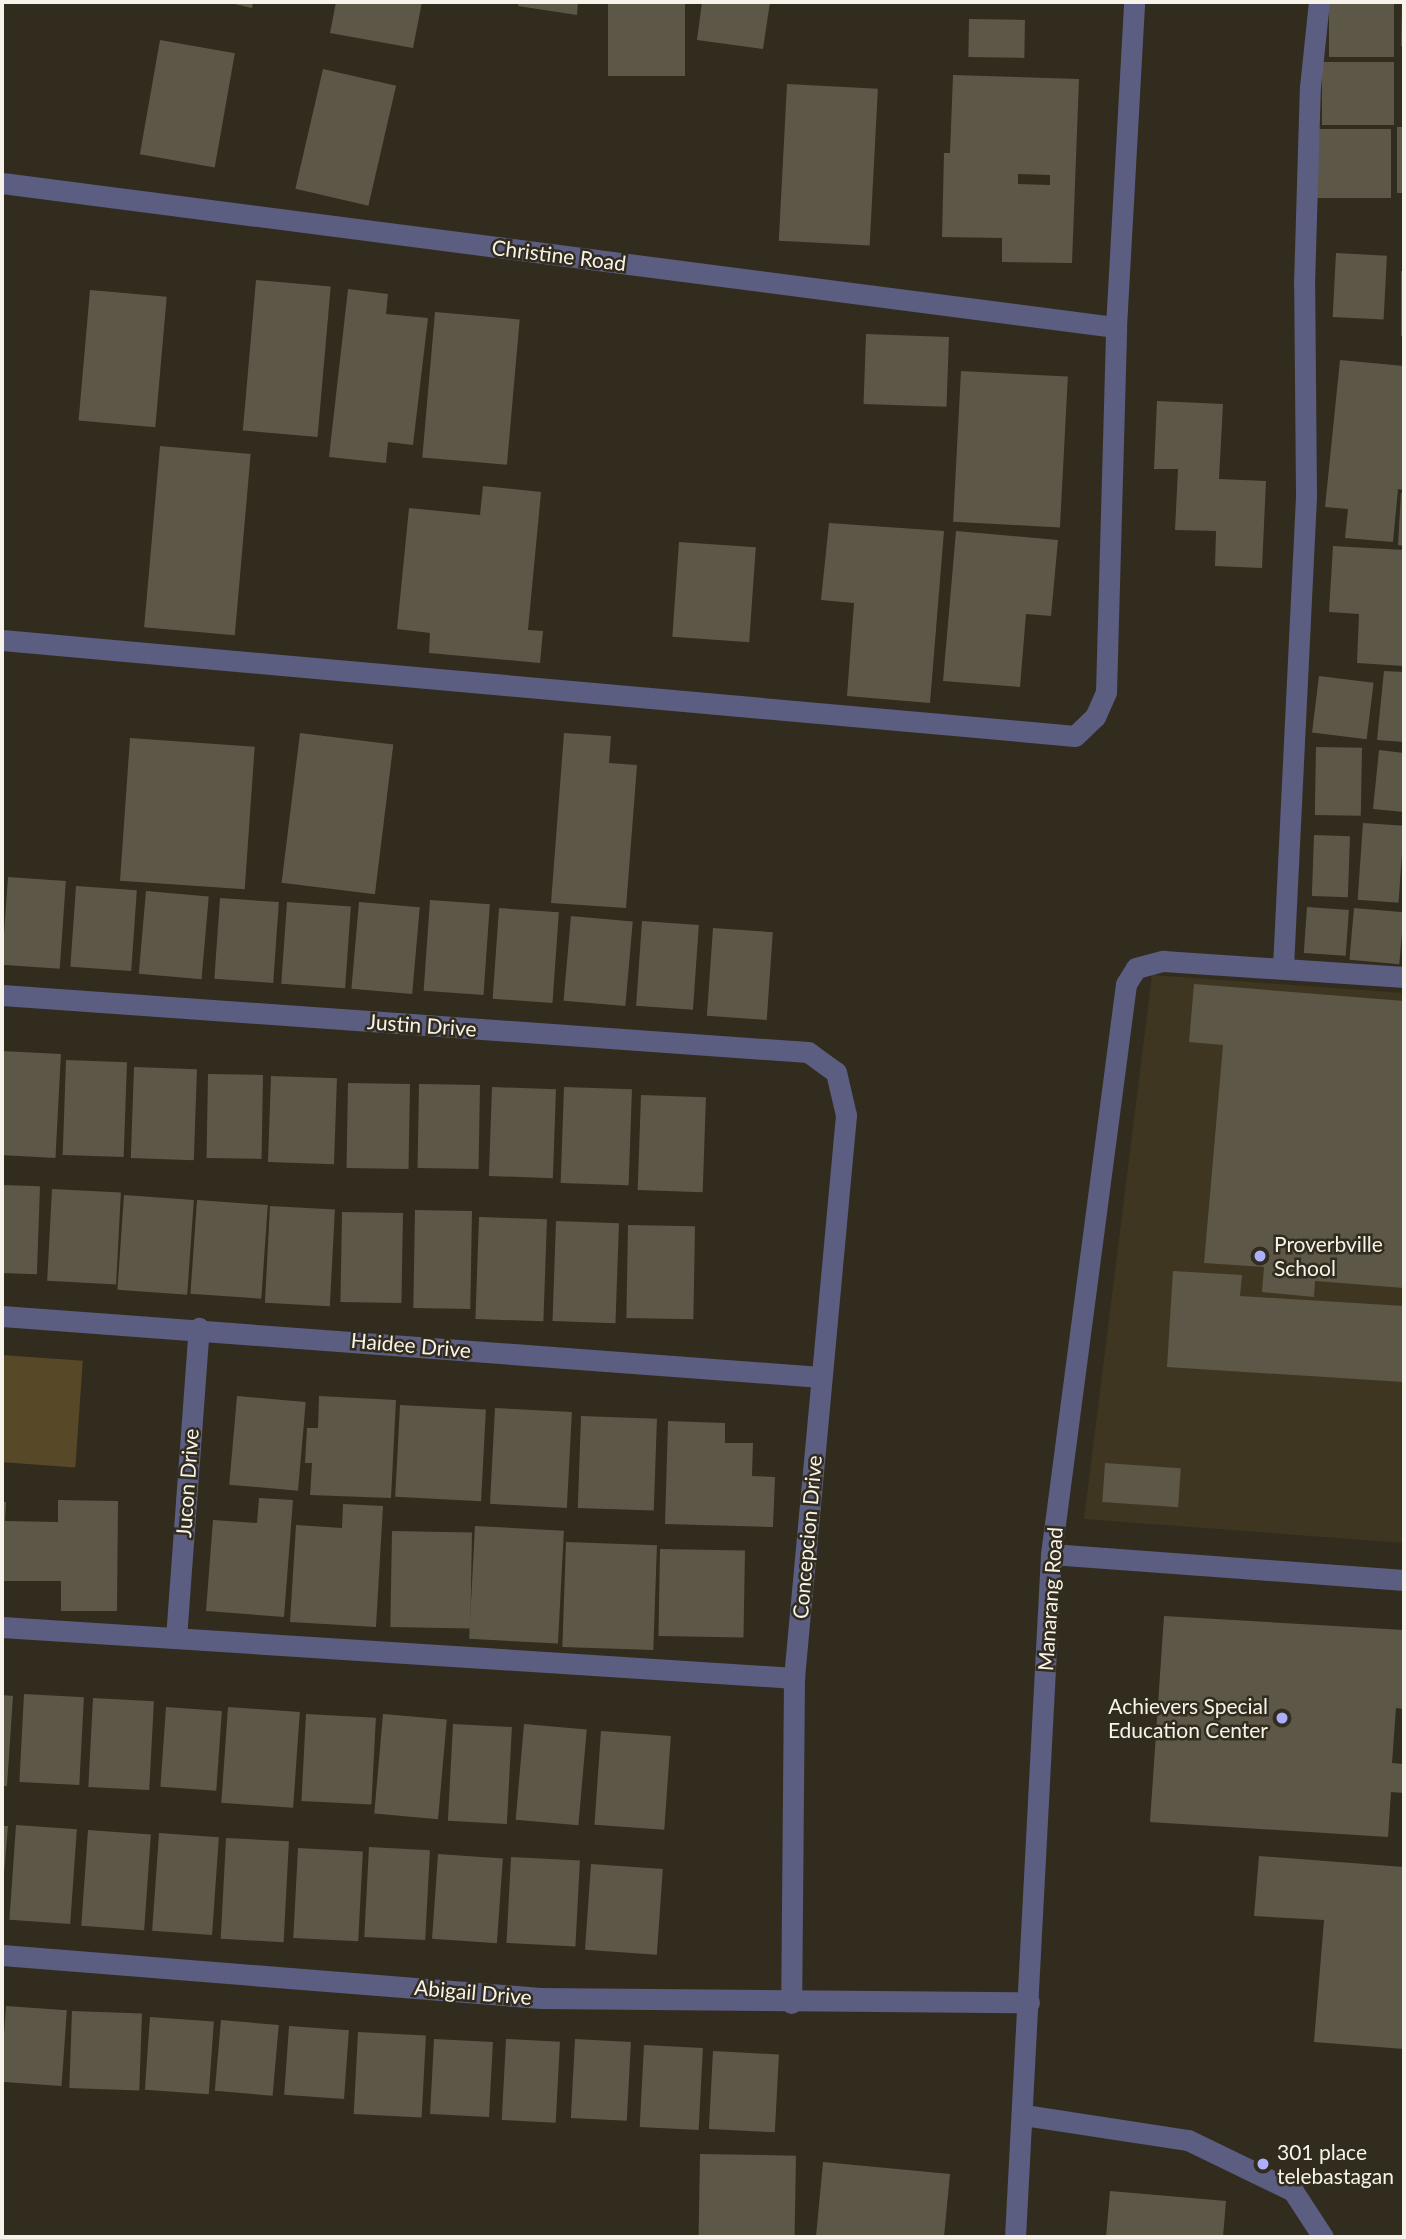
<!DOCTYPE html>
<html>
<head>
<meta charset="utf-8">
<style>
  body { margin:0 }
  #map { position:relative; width:1406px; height:2239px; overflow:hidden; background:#322c1e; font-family:Lato,sans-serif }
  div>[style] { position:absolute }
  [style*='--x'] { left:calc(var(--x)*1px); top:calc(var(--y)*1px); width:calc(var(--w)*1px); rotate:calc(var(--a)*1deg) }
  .built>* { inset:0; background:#3e3621 }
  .green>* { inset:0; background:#574927; transform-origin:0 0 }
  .building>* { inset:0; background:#5d5747; transform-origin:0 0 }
  .street>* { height:21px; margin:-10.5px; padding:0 10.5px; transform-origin:10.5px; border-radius:10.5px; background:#5b5d81 }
  .dots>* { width:19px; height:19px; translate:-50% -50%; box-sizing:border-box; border:4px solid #322c1e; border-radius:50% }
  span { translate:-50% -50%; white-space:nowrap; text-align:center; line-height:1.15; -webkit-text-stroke:5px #322c1e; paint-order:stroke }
  .street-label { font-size:21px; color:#f7f3ea }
  .poi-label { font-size:21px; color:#f7f3ea }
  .left { translate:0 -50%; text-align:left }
  .right { translate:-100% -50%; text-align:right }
  .frame { position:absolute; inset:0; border:4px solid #f7f3ea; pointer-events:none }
</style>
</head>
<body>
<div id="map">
  <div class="built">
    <i style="clip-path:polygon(1152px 975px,1404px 993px,1404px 1543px,1084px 1519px)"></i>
  </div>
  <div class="green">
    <i style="left:2px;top:1355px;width:81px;height:107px;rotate:4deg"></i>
  </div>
  <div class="building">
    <i style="clip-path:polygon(226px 2px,253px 2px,252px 8px)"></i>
    <i style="clip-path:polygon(336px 2px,422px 2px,413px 48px,330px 33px)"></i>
    <i style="clip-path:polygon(519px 2px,578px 2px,577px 15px,518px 6px)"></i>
    <i style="left:608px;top:2px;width:77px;height:74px"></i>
    <i style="clip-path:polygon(702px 2px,770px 2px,763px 49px,697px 40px)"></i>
    <i style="clip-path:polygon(1402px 2px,1404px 2px,1404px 46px,1401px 46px)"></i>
    <i style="left:1329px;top:4px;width:65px;height:53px"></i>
    <i style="left:969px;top:19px;width:56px;height:38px;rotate:1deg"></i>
    <i style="left:160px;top:40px;width:76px;height:116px;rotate:10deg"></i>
    <i style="left:1322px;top:62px;width:72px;height:63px"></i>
    <i style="left:323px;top:69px;width:75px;height:123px;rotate:13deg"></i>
    <i style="clip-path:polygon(evenodd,953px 75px,1079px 79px,1072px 263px,1002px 262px,1002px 238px,942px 237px,944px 153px,950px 153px,953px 75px,1018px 174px,1050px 175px,1050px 185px,1018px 184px,1018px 174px)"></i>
    <i style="left:787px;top:84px;width:91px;height:157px;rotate:3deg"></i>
    <i style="left:1397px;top:127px;width:7px;height:66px"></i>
    <i style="left:1315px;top:129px;width:76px;height:69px"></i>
    <i style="left:1336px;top:253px;width:51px;height:64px;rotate:3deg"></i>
    <i style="left:1401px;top:271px;width:3px;height:65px"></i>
    <i style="left:256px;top:280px;width:75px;height:151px;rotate:5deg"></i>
    <i style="clip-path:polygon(348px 289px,388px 294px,386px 314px,428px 318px,413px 445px,388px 442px,386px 463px,329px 457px)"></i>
    <i style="left:90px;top:290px;width:77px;height:131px;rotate:5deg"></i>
    <i style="left:435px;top:312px;width:85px;height:146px;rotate:5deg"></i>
    <i style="left:866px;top:334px;width:83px;height:70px;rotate:2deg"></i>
    <i style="clip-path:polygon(1340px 360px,1404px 366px,1404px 490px,1398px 489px,1393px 542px,1345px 538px,1348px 509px,1325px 507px)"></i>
    <i style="left:961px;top:371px;width:107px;height:151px;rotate:3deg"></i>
    <i style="clip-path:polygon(1157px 401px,1223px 404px,1219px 479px,1266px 481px,1262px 568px,1215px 566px,1216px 531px,1175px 530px,1178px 469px,1154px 469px)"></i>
    <i style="left:160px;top:446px;width:91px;height:182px;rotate:5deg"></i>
    <i style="clip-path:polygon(483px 486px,541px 492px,528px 630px,543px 631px,540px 663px,429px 653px,430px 633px,397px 629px,409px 508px,480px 515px)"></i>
    <i style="clip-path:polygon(1401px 493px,1404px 493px,1404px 546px,1398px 545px)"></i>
    <i style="clip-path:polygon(829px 523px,944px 531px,930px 703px,847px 696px,854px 603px,821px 600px)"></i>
    <i style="clip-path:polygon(956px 531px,1058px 540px,1051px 616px,1026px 614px,1020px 687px,943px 681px)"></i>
    <i style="left:679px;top:542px;width:77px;height:95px;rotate:4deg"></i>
    <i style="clip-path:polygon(1333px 546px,1404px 550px,1404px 666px,1357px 663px,1359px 614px,1329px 612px)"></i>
    <i style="clip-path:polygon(1384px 671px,1404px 672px,1404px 742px,1377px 740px)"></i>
    <i style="left:1319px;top:676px;width:55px;height:57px;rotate:7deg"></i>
    <i style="left:300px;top:733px;width:94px;height:151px;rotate:7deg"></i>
    <i style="clip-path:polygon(564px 733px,611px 736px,609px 763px,637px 765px,626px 908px,551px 903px)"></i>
    <i style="left:130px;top:738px;width:125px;height:143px;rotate:4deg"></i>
    <i style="left:1316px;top:747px;width:46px;height:68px;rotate:1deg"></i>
    <i style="clip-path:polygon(1379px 750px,1404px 753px,1404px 812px,1373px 809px)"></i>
    <i style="left:1363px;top:823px;width:41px;height:77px;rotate:4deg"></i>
    <i style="left:1314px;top:835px;width:36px;height:61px;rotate:2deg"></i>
    <i style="left:8px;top:877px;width:58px;height:88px;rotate:4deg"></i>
    <i style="left:76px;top:886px;width:61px;height:81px;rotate:4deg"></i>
    <i style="left:146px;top:891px;width:63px;height:83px;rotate:5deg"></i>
    <i style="left:220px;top:898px;width:59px;height:81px;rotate:4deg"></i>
    <i style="left:430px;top:900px;width:60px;height:91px;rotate:4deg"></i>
    <i style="left:287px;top:902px;width:64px;height:82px;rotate:4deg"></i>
    <i style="left:359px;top:902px;width:61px;height:87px;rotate:5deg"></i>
    <i style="left:1307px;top:907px;width:42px;height:46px;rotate:4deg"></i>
    <i style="left:499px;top:908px;width:60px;height:91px;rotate:4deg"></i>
    <i style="left:1354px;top:908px;width:50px;height:52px;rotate:5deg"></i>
    <i style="left:571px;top:916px;width:62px;height:85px;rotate:5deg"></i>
    <i style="left:642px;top:921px;width:57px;height:85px;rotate:4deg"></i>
    <i style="left:713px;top:928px;width:60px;height:88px;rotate:4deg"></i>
    <i style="clip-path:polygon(1194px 984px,1404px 1001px,1404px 1288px,1315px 1281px,1314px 1297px,1262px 1292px,1264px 1267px,1204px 1263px,1223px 1045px,1189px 1042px)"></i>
    <i style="left:2px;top:1051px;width:59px;height:104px;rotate:3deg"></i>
    <i style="left:66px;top:1060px;width:61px;height:95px;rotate:2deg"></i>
    <i style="left:134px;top:1067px;width:63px;height:91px;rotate:2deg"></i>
    <i style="left:208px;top:1074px;width:55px;height:84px;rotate:1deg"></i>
    <i style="left:271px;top:1076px;width:66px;height:86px;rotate:2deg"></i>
    <i style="left:348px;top:1083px;width:62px;height:85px;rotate:1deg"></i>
    <i style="left:419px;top:1084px;width:61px;height:84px;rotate:1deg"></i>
    <i style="left:492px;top:1087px;width:64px;height:89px;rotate:2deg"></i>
    <i style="left:564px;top:1087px;width:68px;height:96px;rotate:2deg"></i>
    <i style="left:641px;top:1095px;width:65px;height:95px;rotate:2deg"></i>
    <i style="left:2px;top:1185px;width:38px;height:88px;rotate:2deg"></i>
    <i style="left:52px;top:1189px;width:69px;height:92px;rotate:3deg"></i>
    <i style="left:124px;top:1195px;width:70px;height:95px;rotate:4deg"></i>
    <i style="left:197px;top:1200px;width:71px;height:94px;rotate:4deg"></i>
    <i style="left:270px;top:1206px;width:65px;height:97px;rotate:3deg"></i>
    <i style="left:415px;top:1210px;width:57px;height:98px;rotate:1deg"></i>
    <i style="left:342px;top:1212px;width:61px;height:90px;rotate:1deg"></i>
    <i style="left:479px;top:1217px;width:68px;height:102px;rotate:2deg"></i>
    <i style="left:556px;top:1221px;width:63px;height:100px;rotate:2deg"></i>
    <i style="left:628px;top:1225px;width:67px;height:93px;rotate:1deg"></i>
    <i style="clip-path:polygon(1173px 1271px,1242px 1275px,1240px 1296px,1404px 1306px,1404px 1382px,1167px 1367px)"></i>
    <i style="left:237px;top:1396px;width:69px;height:89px;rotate:5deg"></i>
    <i style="clip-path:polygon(319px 1396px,396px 1400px,391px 1498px,310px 1495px,312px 1463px,305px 1463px,307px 1428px,318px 1428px)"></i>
    <i style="left:400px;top:1405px;width:86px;height:92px;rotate:3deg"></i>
    <i style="left:495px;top:1408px;width:77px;height:96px;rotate:3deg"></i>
    <i style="left:581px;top:1416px;width:76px;height:92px;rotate:2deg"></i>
    <i style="clip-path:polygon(668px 1421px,725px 1423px,725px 1443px,753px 1443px,752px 1476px,775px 1477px,773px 1527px,665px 1524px)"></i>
    <i style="left:1105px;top:1463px;width:76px;height:39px;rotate:4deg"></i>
    <i style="clip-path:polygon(259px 1498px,293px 1500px,284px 1617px,206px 1611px,213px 1520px,257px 1523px)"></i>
    <i style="clip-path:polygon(58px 1500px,118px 1501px,117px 1611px,61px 1611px,61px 1581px,2px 1581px,2px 1502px,6px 1502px,5px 1521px,58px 1522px)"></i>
    <i style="clip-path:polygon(343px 1504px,383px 1506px,376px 1627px,290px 1622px,296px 1525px,342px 1528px)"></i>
    <i style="left:475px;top:1526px;width:89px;height:113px;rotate:3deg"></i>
    <i style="left:392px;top:1531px;width:80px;height:96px;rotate:1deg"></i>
    <i style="left:566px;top:1542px;width:91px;height:105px;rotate:2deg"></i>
    <i style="left:660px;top:1549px;width:85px;height:87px;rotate:1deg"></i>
    <i style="clip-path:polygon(1164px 1616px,1404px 1630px,1404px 1709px,1396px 1708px,1392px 1763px,1404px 1764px,1404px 1793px,1391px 1792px,1388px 1837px,1150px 1822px)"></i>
    <i style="left:24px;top:1694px;width:60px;height:88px;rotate:3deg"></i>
    <i style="clip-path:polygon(2px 1695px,13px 1696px,7px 1786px,2px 1786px)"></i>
    <i style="left:93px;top:1698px;width:61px;height:89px;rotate:3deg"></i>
    <i style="left:166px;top:1707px;width:56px;height:80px;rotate:4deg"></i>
    <i style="left:228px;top:1707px;width:72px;height:96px;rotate:4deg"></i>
    <i style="left:306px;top:1714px;width:70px;height:87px;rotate:3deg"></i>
    <i style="left:383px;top:1714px;width:64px;height:100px;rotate:5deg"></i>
    <i style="left:453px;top:1724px;width:59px;height:97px;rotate:3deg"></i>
    <i style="left:524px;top:1724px;width:63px;height:96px;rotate:5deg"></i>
    <i style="left:601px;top:1731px;width:70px;height:94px;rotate:4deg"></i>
    <i style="left:16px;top:1825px;width:61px;height:95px;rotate:4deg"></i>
    <i style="clip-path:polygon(2px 1826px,8px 1826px,4px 1874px,2px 1874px)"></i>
    <i style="left:88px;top:1830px;width:63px;height:96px;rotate:4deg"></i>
    <i style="left:159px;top:1833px;width:60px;height:98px;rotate:4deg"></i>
    <i style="left:226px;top:1838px;width:63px;height:101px;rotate:3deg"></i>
    <i style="left:369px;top:1847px;width:61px;height:90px;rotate:3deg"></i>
    <i style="left:298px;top:1848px;width:65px;height:90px;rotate:3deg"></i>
    <i style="left:438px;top:1854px;width:65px;height:85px;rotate:4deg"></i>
    <i style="clip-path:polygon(1259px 1856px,1404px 1867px,1404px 2049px,1314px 2042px,1324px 1920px,1254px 1916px)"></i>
    <i style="left:511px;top:1857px;width:69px;height:86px;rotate:3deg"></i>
    <i style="left:591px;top:1864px;width:72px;height:86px;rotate:4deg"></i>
    <i style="left:6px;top:2006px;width:61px;height:76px;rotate:4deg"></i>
    <i style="left:72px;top:2011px;width:70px;height:77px;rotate:2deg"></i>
    <i style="left:150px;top:2017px;width:64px;height:73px;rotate:4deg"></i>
    <i style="left:221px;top:2020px;width:58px;height:71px;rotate:5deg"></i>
    <i style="left:289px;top:2026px;width:60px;height:69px;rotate:4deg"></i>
    <i style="left:358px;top:2032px;width:68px;height:82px;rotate:3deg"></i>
    <i style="left:434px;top:2039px;width:59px;height:75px;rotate:3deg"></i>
    <i style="left:506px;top:2039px;width:54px;height:81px;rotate:3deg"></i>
    <i style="left:575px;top:2039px;width:56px;height:79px;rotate:3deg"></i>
    <i style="left:644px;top:2045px;width:59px;height:82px;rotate:3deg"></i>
    <i style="left:713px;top:2051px;width:66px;height:78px;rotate:3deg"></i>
    <i style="left:700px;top:2154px;width:96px;height:83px;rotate:1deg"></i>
    <i style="clip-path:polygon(823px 2162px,950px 2174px,944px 2237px,816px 2237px)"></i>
    <i style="clip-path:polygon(1110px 2191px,1226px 2201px,1223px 2237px,1106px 2237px)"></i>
  </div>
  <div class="street">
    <i style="--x:2;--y:183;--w:1123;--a:7.37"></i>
    <i style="--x:2;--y:640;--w:1077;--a:5.11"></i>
    <i style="--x:1075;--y:736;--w:28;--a:-44"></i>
    <i style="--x:1095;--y:717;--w:27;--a:-66"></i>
    <i style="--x:1106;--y:692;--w:365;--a:-88.4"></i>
    <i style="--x:1116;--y:327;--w:325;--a:-86.8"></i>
    <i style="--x:1283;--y:967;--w:473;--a:-87.2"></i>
    <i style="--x:1306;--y:495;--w:210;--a:-90.5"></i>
    <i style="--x:1304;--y:285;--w:198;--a:-88.3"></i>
    <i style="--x:1310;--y:87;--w:85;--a:-84"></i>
    <i style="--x:2;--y:995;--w:808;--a:4.05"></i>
    <i style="--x:808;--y:1052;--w:34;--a:36"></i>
    <i style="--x:836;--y:1072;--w:44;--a:76.9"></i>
    <i style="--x:846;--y:1115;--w:565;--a:95.28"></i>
    <i style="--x:794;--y:1678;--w:325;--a:90.5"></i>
    <i style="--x:2;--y:1316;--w:821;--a:4.26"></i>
    <i style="--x:1051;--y:1554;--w:354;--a:4.2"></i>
    <i style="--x:2;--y:1627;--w:794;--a:3.68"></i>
    <i style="--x:176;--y:1638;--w:311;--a:-85.8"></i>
    <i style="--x:2;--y:1955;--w:540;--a:4.57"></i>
    <i style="--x:540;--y:1998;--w:489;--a:0.5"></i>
    <i style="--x:1024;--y:2115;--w:166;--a:8.7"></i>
    <i style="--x:1188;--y:2140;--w:117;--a:25.9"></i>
    <i style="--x:1293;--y:2191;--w:55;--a:56.9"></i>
    <i style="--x:1015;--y:2237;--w:684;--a:-86.98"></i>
    <i style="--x:1051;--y:1554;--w:575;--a:-82.5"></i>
    <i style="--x:1126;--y:984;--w:19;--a:-58"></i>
    <i style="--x:1136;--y:968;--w:28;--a:-15"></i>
    <i style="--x:1163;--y:961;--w:242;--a:3.8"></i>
  </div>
  <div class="dots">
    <i style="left:1260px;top:1256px;background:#acaffb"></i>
    <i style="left:1282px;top:1718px;background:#acaffb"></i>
    <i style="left:1263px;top:2164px;background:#acaffb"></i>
  </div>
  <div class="street-label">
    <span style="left:559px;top:255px;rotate:7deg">Christine Road</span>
    <span style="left:422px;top:1025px;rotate:4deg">Justin Drive</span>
    <span style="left:411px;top:1345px;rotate:5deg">Haidee Drive</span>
    <span style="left:187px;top:1483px;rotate:-86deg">Jucon Drive</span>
    <span style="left:807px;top:1537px;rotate:-85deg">Concepcion Drive</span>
    <span style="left:1050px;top:1599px;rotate:-86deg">Manarang Road</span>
    <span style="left:473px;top:1992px;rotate:5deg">Abigail Drive</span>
  </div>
  <div class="poi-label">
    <span class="left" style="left:1274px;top:1256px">Proverbville<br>School</span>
    <span class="right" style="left:1268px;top:1718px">Achievers Special<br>Education Center</span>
    <span class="left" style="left:1277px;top:2164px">301 place<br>telebastagan</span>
  </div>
  <div class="frame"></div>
</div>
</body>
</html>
